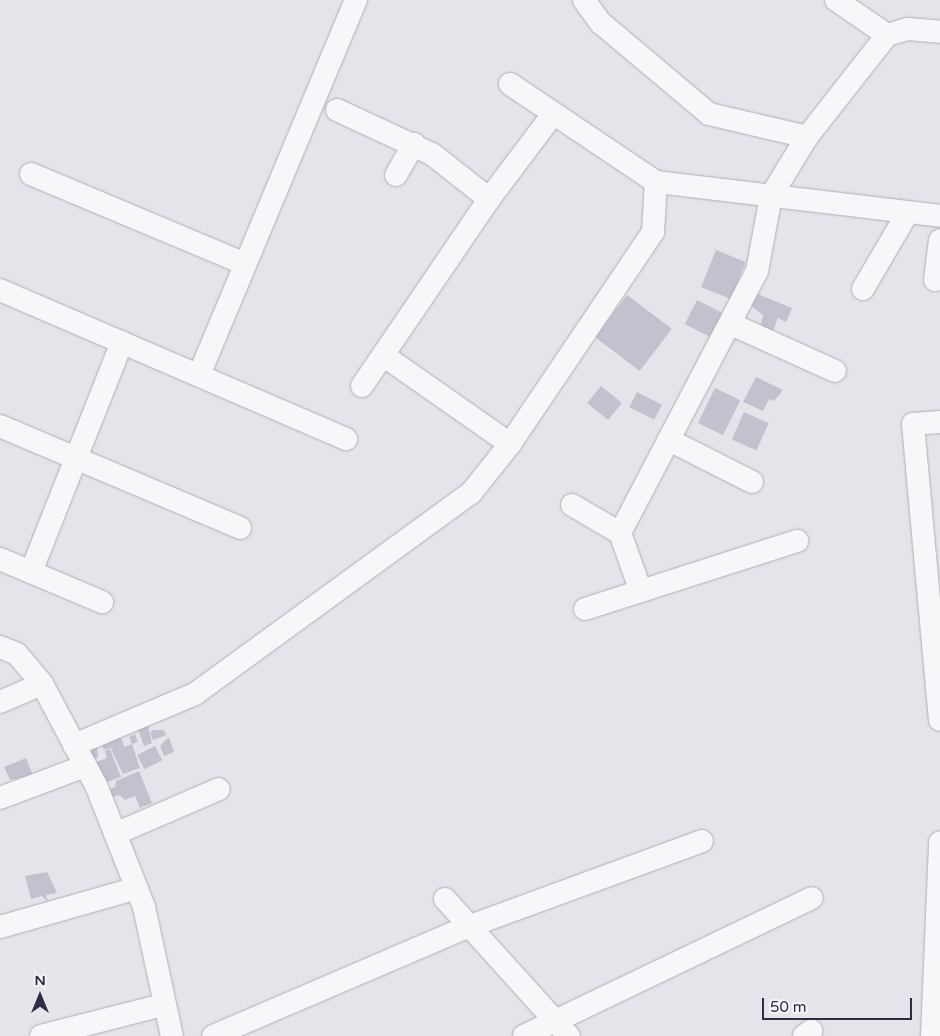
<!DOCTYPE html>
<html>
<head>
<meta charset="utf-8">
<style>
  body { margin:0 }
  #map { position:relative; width:940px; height:1036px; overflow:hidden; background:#e6e4eb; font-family:"Varela Round",sans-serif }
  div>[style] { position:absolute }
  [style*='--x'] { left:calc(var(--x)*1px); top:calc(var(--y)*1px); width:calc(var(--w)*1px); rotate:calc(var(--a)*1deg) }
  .building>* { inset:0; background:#c4c1ce; transform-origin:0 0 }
  .roads { filter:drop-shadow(0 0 1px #b0adb9) drop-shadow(0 0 1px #b0adb9) }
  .minor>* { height:22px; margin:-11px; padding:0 11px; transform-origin:11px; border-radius:11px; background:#f7f7fa }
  span { translate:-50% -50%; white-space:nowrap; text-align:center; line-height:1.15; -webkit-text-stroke:4.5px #f5f4f8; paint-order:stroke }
  .north { position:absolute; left:15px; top:971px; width:50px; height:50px; -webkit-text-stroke:4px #f5f4f8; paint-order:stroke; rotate:0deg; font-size:14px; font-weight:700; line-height:20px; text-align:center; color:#322c43 }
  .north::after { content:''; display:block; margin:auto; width:18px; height:22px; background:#322c43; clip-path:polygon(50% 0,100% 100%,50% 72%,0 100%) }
  .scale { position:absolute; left:762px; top:998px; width:150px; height:22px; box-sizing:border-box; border:2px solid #322c43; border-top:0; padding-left:6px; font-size:15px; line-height:18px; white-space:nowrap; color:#322c43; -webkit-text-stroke:4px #f5f4f8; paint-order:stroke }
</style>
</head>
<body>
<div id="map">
  <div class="building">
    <i style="left:716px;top:250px;width:32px;height:40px;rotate:22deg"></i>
    <i style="clip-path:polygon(758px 294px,792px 308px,786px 322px,778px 318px,772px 334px,761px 325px,763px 315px,750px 305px)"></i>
    <i style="left:627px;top:295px;width:56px;height:53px;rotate:37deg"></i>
    <i style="left:697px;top:300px;width:28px;height:27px;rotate:27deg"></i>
    <i style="clip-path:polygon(756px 377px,783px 390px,774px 401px,769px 399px,763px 411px,743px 402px)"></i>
    <i style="left:601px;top:386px;width:27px;height:22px;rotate:39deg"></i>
    <i style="left:715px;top:388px;width:28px;height:39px;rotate:26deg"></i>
    <i style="left:637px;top:392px;width:28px;height:17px;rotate:27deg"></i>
    <i style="left:744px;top:412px;width:27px;height:30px;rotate:24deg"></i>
    <i style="clip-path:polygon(148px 726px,152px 743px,144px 746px,138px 730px)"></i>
    <i style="clip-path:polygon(154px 730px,164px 730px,166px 735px,153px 740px,150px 732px)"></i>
    <i style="clip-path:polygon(135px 734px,138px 742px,132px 744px,129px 737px)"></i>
    <i style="clip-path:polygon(121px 737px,124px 747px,132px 744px,140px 768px,123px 774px,111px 749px,115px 747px,104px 750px,100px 740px)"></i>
    <i style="clip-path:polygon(169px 737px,174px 752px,164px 756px,160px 746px)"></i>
    <i style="clip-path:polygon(97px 745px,98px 757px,90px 761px,85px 750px)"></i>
    <i style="left:155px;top:746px;width:16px;height:20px;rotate:63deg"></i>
    <i style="clip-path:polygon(110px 749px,121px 777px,102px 784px,93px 763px,107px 758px,105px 751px)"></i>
    <i style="clip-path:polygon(26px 758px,33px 775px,10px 780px,4px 767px)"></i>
    <i style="clip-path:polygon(139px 771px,152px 803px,140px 808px,135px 796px,125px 800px,119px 795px,110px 798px,107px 790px,115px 787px,116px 781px)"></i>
    <i style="clip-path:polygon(47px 872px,57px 893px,46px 895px,48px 902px,42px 896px,31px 899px,25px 876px)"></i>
  </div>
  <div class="roads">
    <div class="minor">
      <i style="--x:584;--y:0;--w:29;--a:54"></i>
      <i style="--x:601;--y:23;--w:141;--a:40.1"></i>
      <i style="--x:709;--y:114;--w:101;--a:13.2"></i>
      <i style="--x:836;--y:0;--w:62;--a:34.5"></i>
      <i style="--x:510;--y:84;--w:176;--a:33.9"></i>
      <i style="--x:656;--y:182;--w:286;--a:6.8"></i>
      <i style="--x:337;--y:110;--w:105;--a:24.9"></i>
      <i style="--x:432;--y:154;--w:73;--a:38.3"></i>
      <i style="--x:31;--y:174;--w:232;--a:22.8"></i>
      <i style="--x:396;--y:175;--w:36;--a:-60"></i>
      <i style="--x:935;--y:280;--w:40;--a:-82.9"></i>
      <i style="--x:863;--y:289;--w:89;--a:-59.7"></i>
      <i style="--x:0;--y:290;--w:377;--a:23.3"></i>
      <i style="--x:731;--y:324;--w:114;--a:24.3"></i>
      <i style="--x:383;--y:355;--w:155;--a:35"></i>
      <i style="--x:199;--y:375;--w:407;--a:-67.3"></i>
      <i style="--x:362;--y:386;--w:226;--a:-55.8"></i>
      <i style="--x:489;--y:199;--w:106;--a:-53"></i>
      <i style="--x:940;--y:422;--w:27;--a:176"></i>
      <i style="--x:913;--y:424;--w:297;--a:84.8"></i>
      <i style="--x:0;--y:426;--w:261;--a:23"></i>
      <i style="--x:669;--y:440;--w:93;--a:26.8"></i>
      <i style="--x:572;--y:505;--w:56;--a:30.3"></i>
      <i style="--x:620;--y:533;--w:59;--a:70.3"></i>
      <i style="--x:620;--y:533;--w:296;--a:-62.4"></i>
      <i style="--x:757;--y:271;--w:76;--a:-79.4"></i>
      <i style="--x:771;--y:196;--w:69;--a:-58.6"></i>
      <i style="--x:807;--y:137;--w:130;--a:-51.9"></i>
      <i style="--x:887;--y:35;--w:22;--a:-16"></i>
      <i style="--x:908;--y:29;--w:32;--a:5"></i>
      <i style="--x:0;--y:559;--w:111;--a:22.9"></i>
      <i style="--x:31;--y:572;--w:247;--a:-68.4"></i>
      <i style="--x:585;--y:609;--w:223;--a:-17.8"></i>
      <i style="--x:0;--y:647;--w:18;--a:22"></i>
      <i style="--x:17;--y:654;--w:39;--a:50"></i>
      <i style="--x:42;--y:684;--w:115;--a:61.9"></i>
      <i style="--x:96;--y:785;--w:131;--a:68.5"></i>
      <i style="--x:144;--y:907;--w:132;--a:77.8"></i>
      <i style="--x:0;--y:702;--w:46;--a:-23.2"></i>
      <i style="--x:74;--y:745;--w:131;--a:-22.9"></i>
      <i style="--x:195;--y:694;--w:341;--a:-36.1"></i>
      <i style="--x:471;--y:493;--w:63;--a:-51.5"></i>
      <i style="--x:510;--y:444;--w:256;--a:-56"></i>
      <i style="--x:653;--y:232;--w:50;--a:-86.6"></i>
      <i style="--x:0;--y:798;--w:91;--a:-20.6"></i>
      <i style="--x:115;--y:834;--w:113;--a:-23.4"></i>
      <i style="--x:445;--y:899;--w:185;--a:47.9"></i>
      <i style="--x:0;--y:927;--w:142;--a:-15.9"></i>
      <i style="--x:41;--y:1036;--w:126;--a:-14.3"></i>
      <i style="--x:213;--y:1036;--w:280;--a:-23.2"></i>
      <i style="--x:470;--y:926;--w:247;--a:-20.1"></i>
      <i style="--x:524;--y:1036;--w:319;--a:-25.6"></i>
      <i style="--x:804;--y:1036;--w:9;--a:-36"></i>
      <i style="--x:932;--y:1036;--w:194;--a:-87.6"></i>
    </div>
  </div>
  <div class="north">N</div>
  <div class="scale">50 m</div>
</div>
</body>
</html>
